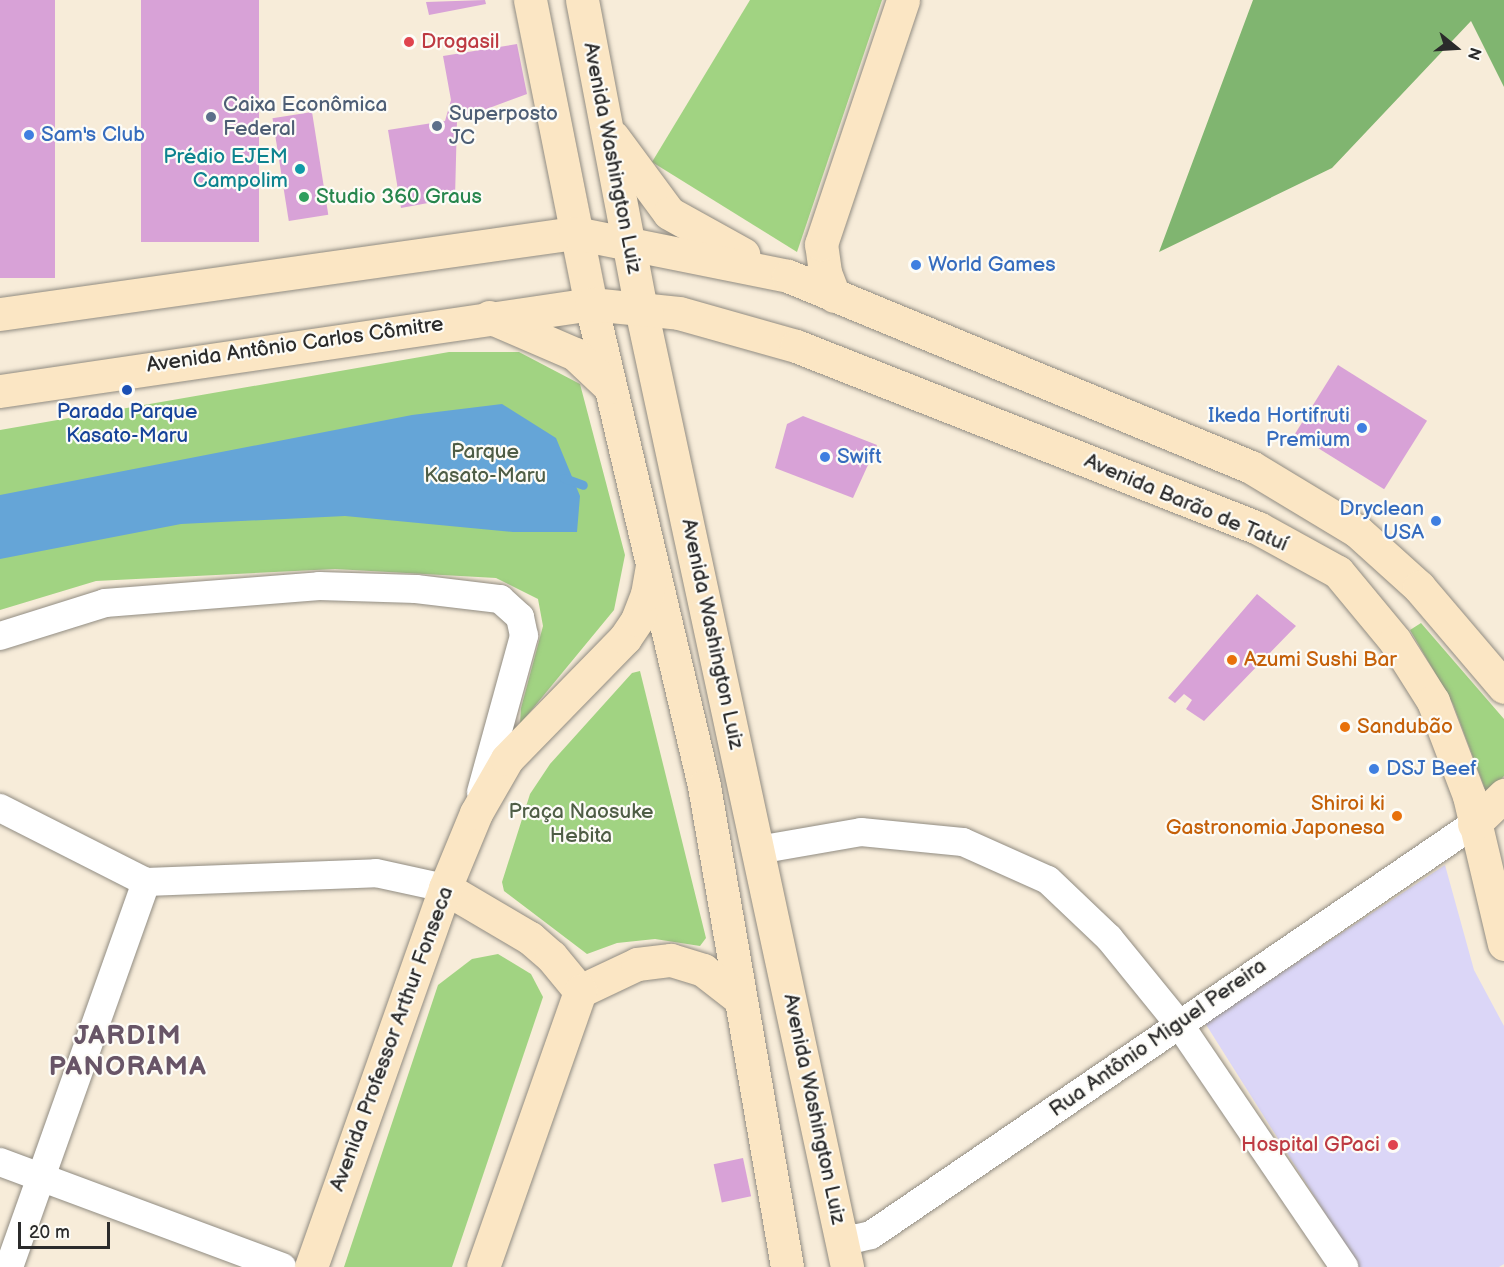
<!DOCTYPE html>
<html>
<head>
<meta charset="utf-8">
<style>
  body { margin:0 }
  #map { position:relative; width:1504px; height:1267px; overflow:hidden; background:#f7ecd9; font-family:"Balsamiq Sans",sans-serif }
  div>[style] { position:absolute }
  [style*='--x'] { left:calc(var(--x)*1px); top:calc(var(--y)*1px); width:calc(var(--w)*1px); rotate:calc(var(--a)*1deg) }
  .built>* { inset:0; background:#dbd6f7 }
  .green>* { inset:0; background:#a1d382 }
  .forest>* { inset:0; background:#80b570 }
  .water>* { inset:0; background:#65a5d7 }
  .stream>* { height:9px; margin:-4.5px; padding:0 4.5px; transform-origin:4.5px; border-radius:4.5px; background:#65a5d7 }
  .building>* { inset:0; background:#d8a2d7; transform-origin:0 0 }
  .roads { filter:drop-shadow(0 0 2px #918c82) drop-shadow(0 0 2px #918c82) }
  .street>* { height:28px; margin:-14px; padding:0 14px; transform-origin:14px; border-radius:14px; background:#fff }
  .secondary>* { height:33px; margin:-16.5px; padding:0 16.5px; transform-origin:16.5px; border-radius:16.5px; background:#fbe6c4 }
  .dots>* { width:16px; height:16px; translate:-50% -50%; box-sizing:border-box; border:3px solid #fdfcf7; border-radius:50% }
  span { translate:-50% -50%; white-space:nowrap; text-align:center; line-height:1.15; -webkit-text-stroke:4.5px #fdfcf7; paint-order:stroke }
  .health-label { font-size:21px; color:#be3a42 }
  .left { translate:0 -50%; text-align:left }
  .right { translate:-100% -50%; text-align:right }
  .service-label { font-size:21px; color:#4e5e75 }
  .shop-label { font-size:21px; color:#366cbe }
  .culture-label { font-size:21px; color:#0d838f }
  .street-label { font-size:21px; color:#2b2b2b }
  .leisure-label { font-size:21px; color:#27864d }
  .transit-label { font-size:21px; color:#164399 }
  .park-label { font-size:21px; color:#4e5d45 }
  .food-label { font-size:21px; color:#c56008 }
  .district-label { font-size:27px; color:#685567; font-weight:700; letter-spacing:1.5px }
  .north { position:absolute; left:1426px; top:18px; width:60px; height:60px; -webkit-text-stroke:4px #fdfcf7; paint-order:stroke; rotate:108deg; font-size:16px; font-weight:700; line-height:24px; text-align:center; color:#2b2b2b }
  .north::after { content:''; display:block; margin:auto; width:21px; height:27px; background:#2b2b2b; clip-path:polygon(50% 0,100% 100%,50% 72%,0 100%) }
  .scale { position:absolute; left:18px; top:1222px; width:92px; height:27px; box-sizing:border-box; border:3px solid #2b2b2b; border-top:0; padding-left:8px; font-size:18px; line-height:21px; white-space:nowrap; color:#2b2b2b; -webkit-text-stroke:4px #fdfcf7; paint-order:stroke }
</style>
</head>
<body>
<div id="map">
  <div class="built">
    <i style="clip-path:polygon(1445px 865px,1474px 970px,1504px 1026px,1504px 1264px,1499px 1267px,1359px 1267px,1205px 1023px)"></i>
  </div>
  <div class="green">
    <i style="clip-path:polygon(750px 0,882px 0,797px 252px,652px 162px)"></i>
    <i style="clip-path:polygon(449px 352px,519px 352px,580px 384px,625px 555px,614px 610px,520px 724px,521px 708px,543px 626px,538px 599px,496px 578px,335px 569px,96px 581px,0 610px,0 430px)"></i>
    <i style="clip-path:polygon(1421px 623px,1504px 719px,1504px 776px,1487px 794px,1453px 704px,1410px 630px)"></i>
    <i style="clip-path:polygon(640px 671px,706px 938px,700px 946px,655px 939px,617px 943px,587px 954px,504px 891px,502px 882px,530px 794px,550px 764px,632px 673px)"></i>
    <i style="clip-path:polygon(498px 954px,531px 974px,543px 997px,452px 1267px,344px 1267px,438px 985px,472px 959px)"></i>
  </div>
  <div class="forest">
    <i style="clip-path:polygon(1253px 0,1504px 0,1504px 87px,1471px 21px,1332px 168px,1159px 252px)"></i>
  </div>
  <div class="water">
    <i style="clip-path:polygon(502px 404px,556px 438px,580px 496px,577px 532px,513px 532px,345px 516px,181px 524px,0 559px,0 495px,412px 415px)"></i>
  </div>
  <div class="stream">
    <i style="--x:564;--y:478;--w:20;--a:20"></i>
  </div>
  <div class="building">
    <i style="left:0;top:0;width:55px;height:278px"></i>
    <i style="left:141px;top:0;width:118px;height:242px"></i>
    <i style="clip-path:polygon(485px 0,486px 4px,429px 15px,426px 2px)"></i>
    <i style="clip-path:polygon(517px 44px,527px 94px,457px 120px,455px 198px,401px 208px,388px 130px,445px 121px,451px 100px,443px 56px)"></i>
    <i style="left:312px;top:112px;width:104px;height:40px;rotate:81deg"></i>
    <i style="left:1338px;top:365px;width:105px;height:81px;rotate:32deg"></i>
    <i style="clip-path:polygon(803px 416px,877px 445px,853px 498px,775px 468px,787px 424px)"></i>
    <i style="clip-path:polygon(1257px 594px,1296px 626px,1204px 721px,1186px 709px,1192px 700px,1184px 694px,1175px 703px,1168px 698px)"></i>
    <i style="left:743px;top:1158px;width:39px;height:30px;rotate:78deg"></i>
  </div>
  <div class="roads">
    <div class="street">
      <i style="--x:0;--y:636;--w:110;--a:-17.4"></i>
      <i style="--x:105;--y:603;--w:215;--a:-4.5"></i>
      <i style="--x:319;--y:586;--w:97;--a:1.8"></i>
      <i style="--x:416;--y:589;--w:85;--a:6.8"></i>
      <i style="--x:500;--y:599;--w:27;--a:42"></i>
      <i style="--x:520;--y:617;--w:19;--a:78"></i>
      <i style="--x:524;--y:636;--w:162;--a:105.4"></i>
      <i style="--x:0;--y:808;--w:164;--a:26.9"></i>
      <i style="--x:146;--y:882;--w:230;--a:-2.2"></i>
      <i style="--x:376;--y:873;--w:71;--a:12.3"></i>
      <i style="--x:758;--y:850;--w:105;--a:-9.9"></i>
      <i style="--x:861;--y:832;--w:102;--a:5.6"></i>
      <i style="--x:963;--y:842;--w:93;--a:24.1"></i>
      <i style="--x:1048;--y:880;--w:84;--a:43.6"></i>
      <i style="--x:1109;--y:938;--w:111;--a:50.9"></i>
      <i style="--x:1179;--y:1024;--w:294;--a:55.8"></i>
      <i style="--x:0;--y:1162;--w:301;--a:20.4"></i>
      <i style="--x:841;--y:1232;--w:15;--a:28"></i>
      <i style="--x:854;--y:1239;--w:17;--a:-13"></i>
      <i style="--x:871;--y:1235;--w:730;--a:-34.28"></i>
      <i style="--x:9;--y:1267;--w:409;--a:-70.4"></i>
    </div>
    <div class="secondary">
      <i style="--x:530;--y:0;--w:310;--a:78.7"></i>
      <i style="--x:591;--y:304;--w:495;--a:76.8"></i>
      <i style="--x:704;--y:786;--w:488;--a:80.2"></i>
      <i style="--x:582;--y:0;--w:315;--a:79.2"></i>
      <i style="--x:641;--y:309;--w:980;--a:77.86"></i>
      <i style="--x:613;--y:137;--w:94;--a:53.6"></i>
      <i style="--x:669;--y:213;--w:85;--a:29"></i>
      <i style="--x:834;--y:296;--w:26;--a:-111"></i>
      <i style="--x:825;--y:272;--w:28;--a:-98"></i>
      <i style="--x:821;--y:244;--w:257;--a:-71.4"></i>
      <i style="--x:0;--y:314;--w:581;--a:-8.02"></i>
      <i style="--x:575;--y:233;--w:217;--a:11.4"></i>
      <i style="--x:788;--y:276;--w:501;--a:22.42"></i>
      <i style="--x:1251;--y:467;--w:124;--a:31.1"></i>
      <i style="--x:1357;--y:531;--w:84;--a:42.1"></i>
      <i style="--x:1419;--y:587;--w:131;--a:49.6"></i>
      <i style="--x:489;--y:317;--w:94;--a:23.3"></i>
      <i style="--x:575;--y:354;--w:48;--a:43.3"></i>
      <i style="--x:0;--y:391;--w:597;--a:-8.37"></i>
      <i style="--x:591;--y:304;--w:88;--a:5.8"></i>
      <i style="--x:679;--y:313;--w:122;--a:15.8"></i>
      <i style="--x:796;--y:346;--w:497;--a:21.5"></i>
      <i style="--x:1258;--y:528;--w:91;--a:28.8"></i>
      <i style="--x:1338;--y:572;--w:89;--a:50.4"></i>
      <i style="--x:1395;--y:641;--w:71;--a:57.7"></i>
      <i style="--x:1433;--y:701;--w:102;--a:69.2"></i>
      <i style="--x:1469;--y:796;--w:152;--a:76.7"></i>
      <i style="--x:1474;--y:824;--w:42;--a:-44"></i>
      <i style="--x:445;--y:888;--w:99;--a:30.5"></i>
      <i style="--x:530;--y:938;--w:28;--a:41"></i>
      <i style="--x:551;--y:956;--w:45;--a:50.4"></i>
      <i style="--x:580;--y:991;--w:63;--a:-25.3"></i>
      <i style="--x:637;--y:964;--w:34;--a:-7"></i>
      <i style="--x:671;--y:960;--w:34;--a:17"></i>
      <i style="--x:703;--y:970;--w:46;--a:37.9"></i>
      <i style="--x:311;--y:1267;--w:402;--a:-70.5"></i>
      <i style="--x:445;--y:888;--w:81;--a:-67.5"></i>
      <i style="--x:476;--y:813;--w:62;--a:-60.1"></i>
      <i style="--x:507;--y:759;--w:169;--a:-45.7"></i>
      <i style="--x:625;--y:638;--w:22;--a:-56"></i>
      <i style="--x:637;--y:620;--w:28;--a:-69"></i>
      <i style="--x:647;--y:594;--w:29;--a:-80"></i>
      <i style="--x:483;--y:1267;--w:293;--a:-70.6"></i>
    </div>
  </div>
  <div class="dots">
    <i style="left:409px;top:42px;background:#e0444e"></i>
    <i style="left:211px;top:117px;background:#5c6f8a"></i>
    <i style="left:437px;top:126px;background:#5c6f8a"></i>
    <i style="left:29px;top:135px;background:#3f7fe0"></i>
    <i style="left:300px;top:169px;background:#0f9aa8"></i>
    <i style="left:304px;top:197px;background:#2e9e5b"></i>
    <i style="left:916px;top:265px;background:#3f7fe0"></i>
    <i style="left:127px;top:390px;background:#1a4fb4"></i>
    <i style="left:1362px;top:428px;background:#3f7fe0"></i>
    <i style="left:825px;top:457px;background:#3f7fe0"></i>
    <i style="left:1436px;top:521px;background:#3f7fe0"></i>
    <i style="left:1232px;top:660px;background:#e8710a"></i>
    <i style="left:1345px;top:727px;background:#e8710a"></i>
    <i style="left:1374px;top:769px;background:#3f7fe0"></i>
    <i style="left:1397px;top:816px;background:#e8710a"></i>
    <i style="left:1393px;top:1145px;background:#e0444e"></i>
  </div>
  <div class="health-label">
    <span class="left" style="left:421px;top:42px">Drogasil</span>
    <span class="right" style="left:1380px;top:1145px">Hospital GPaci</span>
  </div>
  <div class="service-label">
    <span class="left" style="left:223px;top:117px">Caixa Econômica<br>Federal</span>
    <span class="left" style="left:449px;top:126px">Superposto<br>JC</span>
  </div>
  <div class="shop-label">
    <span class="left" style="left:41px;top:135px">Sam's Club</span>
    <span class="left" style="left:928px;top:265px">World Games</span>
    <span class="right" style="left:1350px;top:428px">Ikeda Hortifruti<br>Premium</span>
    <span class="left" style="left:837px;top:457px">Swift</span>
    <span class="right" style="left:1424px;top:521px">Dryclean<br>USA</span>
    <span class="left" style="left:1386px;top:769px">DSJ Beef</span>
  </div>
  <div class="culture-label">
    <span class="right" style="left:288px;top:169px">Prédio EJEM<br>Campolim</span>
  </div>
  <div class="street-label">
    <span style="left:612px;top:158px;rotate:79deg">Avenida Washington Luiz</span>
    <span style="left:295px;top:345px;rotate:-8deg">Avenida Antônio Carlos Cômitre</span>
    <span style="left:1186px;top:503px;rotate:23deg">Avenida Barão de Tatuí</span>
    <span style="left:712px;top:634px;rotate:78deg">Avenida Washington Luiz</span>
    <span style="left:1158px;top:1038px;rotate:-35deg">Rua Antônio Miguel Pereira</span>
    <span style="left:392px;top:1039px;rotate:-70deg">Avenida Professor Arthur Fonseca</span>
    <span style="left:814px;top:1109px;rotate:78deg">Avenida Washington Luiz</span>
  </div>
  <div class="leisure-label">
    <span class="left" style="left:316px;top:197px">Studio 360 Graus</span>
  </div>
  <div class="transit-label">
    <span style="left:127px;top:424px">Parada Parque<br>Kasato-Maru</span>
  </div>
  <div class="park-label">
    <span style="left:485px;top:464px">Parque<br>Kasato-Maru</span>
    <span style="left:581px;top:824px">Praça Naosuke<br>Hebita</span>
  </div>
  <div class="food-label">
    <span class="left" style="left:1244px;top:660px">Azumi Sushi Bar</span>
    <span class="left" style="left:1357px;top:727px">Sandubão</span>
    <span class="right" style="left:1385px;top:816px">Shiroi ki<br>Gastronomia Japonesa</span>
  </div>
  <div class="district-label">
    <span style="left:128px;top:1052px">JARDIM<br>PANORAMA</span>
  </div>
  <div class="north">N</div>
  <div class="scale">20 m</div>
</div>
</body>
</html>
